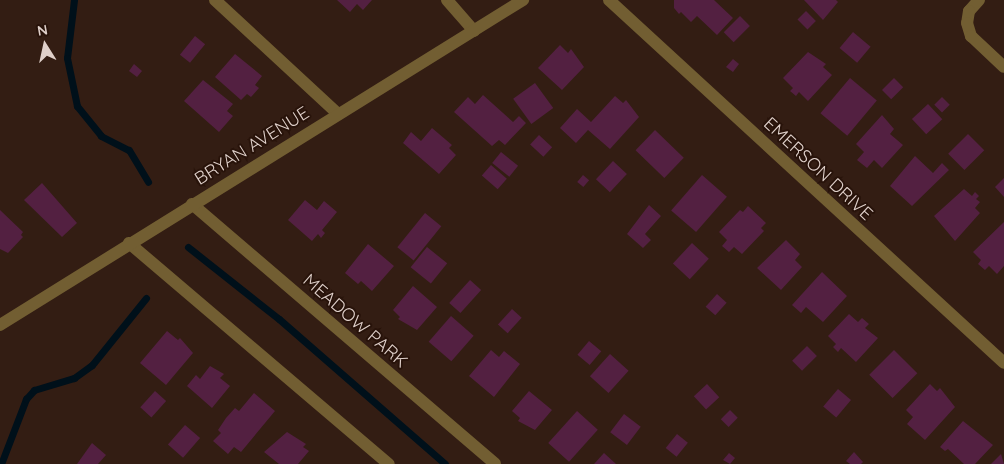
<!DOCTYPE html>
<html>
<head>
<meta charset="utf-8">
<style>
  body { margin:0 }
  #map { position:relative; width:1004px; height:464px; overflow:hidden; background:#331d13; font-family:Quicksand,sans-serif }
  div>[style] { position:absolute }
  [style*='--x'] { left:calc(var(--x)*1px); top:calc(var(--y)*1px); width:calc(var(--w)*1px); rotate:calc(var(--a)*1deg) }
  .stream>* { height:7px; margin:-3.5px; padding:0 3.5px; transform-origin:3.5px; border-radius:3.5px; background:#00101a }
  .building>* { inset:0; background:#532041; transform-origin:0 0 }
  .minor>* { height:12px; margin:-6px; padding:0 6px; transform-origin:6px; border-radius:6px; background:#725e32 }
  span { translate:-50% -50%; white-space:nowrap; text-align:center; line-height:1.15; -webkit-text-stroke:4px #28130a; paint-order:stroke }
  .street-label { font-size:18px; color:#dfd0ca }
  .north { position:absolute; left:20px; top:20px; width:50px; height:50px; -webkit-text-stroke:4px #28130a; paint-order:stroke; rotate:350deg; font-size:14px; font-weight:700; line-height:20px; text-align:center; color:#dfd0ca }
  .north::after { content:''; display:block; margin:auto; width:18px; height:22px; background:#dfd0ca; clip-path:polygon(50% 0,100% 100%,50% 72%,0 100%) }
</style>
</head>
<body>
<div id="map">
  <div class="stream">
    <i style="--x:74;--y:0;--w:58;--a:96.9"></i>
    <i style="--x:67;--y:58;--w:49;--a:78.2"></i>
    <i style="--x:77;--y:106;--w:38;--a:51"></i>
    <i style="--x:101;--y:136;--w:31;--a:27"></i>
    <i style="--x:129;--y:150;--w:37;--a:59"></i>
    <i style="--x:188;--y:247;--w:116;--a:38.4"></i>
    <i style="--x:279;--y:319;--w:220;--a:41.1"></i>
    <i style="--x:1;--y:464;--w:70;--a:-69"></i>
    <i style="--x:26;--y:399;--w:12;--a:-48"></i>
    <i style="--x:34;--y:390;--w:42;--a:-16.7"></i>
    <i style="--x:74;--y:378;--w:22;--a:-36"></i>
    <i style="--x:92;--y:365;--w:86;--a:-51.1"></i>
  </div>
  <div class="building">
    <i style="clip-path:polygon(337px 0,372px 0,363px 10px,357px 4px,350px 12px)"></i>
    <i style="clip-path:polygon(674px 0,714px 0,733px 18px,717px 35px,697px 16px,691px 22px,681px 12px,679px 14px,674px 8px)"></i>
    <i style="clip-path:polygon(804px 0,836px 0,838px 2px,823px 20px)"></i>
    <i style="left:806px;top:11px;width:14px;height:12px;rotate:45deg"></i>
    <i style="left:740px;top:16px;width:14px;height:23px;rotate:45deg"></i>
    <i style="left:853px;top:32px;width:23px;height:21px;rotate:40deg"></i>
    <i style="left:195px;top:36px;width:13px;height:24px;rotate:39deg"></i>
    <i style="clip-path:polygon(560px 45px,568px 53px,571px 49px,584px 67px,562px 90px,538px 68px)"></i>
    <i style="clip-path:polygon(808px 52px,826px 64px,823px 67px,832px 75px,808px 101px,799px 92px,796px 96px,790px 91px,793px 88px,783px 78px)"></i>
    <i style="clip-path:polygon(235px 54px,262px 76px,255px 85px,259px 88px,251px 97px,247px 94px,241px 100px,215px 77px)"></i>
    <i style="clip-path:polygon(733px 59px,739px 64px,733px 72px,726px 67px)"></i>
    <i style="clip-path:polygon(134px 64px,142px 71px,137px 77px,129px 71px)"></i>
    <i style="left:850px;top:78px;width:35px;height:46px;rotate:40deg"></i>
    <i style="left:894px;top:78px;width:13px;height:17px;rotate:45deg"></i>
    <i style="clip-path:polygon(203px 80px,233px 104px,227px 111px,233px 116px,219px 132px,184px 101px)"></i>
    <i style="left:535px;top:83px;width:31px;height:27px;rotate:54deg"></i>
    <i style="clip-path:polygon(483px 95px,513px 122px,519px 116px,526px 123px,505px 145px,499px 140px,492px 146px,454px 112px,468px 97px,475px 104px)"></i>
    <i style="clip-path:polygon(615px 96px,623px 103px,626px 100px,639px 117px,610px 149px,588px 130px,576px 143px,560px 128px,577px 109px,591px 122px)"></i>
    <i style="left:942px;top:97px;width:11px;height:11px;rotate:45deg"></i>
    <i style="left:928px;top:104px;width:21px;height:22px;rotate:47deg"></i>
    <i style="clip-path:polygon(882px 115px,894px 129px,890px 134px,903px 145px,882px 168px,874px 160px,867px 168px,857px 160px,864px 152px,856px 144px)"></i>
    <i style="clip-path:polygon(432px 128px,452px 145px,449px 148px,456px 155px,439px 174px,403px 143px,411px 132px,421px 141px)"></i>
    <i style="left:655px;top:130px;width:40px;height:28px;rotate:44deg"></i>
    <i style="left:968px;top:134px;width:23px;height:28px;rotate:45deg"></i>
    <i style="left:539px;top:135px;width:18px;height:13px;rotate:43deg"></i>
    <i style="left:501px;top:152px;width:22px;height:14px;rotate:39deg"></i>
    <i style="clip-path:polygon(915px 156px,933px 173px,942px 163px,949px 170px,912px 206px,890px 186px)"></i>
    <i style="left:613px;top:161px;width:19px;height:25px;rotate:43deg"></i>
    <i style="left:491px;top:165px;width:21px;height:14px;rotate:41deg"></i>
    <i style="left:583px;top:175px;width:8px;height:9px;rotate:40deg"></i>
    <i style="left:702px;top:175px;width:33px;height:47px;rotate:41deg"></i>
    <i style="clip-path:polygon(1004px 178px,1004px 197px,995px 187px)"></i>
    <i style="clip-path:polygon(42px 183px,77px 223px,62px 237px,24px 200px)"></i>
    <i style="clip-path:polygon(964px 189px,972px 196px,975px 192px,979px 196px,976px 199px,980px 202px,975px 208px,980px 213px,955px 241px,934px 216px)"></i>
    <i style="clip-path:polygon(305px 200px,317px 210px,324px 201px,337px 212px,322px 230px,325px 233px,321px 238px,318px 234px,312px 241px,288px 220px)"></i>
    <i style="clip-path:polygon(649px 205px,661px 216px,645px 234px,651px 240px,643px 248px,627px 234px)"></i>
    <i style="clip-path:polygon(748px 206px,766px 223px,761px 228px,764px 231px,742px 254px,734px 247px,729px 252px,722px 246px,727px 240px,719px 232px,740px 210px,743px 212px)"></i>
    <i style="clip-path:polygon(0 210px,23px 232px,21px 235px,23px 237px,8px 253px,0 249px)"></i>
    <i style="left:425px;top:213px;width:21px;height:44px;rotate:39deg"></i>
    <i style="clip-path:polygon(1004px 222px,1004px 266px,997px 274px,989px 266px,985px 270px,978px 264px,981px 260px,973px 252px)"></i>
    <i style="clip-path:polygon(786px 240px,800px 254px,795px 260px,802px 267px,781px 290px,757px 268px)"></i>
    <i style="left:692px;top:243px;width:23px;height:28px;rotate:43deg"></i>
    <i style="clip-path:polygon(368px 244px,394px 266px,372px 291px,361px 281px,358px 284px,345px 273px)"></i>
    <i style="left:427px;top:247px;width:26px;height:26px;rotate:39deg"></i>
    <i style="clip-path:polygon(822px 272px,847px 296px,823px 322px,806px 307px,801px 313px,792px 305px)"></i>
    <i style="left:470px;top:280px;width:15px;height:31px;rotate:42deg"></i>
    <i style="clip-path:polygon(413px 286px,437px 307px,417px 330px,398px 319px,400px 317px,393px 310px)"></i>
    <i style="left:717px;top:294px;width:13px;height:17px;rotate:42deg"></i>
    <i style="left:512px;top:309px;width:13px;height:21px;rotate:42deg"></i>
    <i style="clip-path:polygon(849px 314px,858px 322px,862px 318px,869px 324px,865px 328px,878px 338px,856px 362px,841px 348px,838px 352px,833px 347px,836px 344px,828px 336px)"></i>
    <i style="left:451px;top:316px;width:30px;height:34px;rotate:41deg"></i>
    <i style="clip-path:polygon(167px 331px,178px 340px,180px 338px,193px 353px,166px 385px,140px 363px)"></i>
    <i style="left:589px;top:341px;width:16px;height:18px;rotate:40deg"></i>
    <i style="left:807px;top:346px;width:14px;height:21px;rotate:45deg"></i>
    <i style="clip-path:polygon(491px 350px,499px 357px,504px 351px,520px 364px,494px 397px,469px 376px)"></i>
    <i style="left:894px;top:350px;width:33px;height:35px;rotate:45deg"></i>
    <i style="left:610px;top:354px;width:25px;height:30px;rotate:42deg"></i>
    <i style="clip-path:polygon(210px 366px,224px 374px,220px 378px,230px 386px,212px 408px,187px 386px,196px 375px,200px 379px)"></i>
    <i style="left:707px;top:384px;width:18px;height:18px;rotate:47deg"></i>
    <i style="clip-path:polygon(930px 384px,937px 391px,940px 388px,955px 407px,925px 440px,907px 424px,913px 417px,906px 410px)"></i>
    <i style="left:838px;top:389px;width:17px;height:23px;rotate:40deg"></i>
    <i style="left:155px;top:391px;width:15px;height:22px;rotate:42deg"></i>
    <i style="clip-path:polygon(529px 391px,552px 410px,535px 430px,518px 421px,520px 418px,512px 411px)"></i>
    <i style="clip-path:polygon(254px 393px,275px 411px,241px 452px,234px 447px,228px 454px,213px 441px,221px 433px,218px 430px,226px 418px,235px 408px,239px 411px)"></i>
    <i style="left:730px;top:410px;width:11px;height:13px;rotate:45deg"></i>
    <i style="left:577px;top:411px;width:28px;height:43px;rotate:42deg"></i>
    <i style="left:624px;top:414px;width:21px;height:23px;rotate:37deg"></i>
    <i style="clip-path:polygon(963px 421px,993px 445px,975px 464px,964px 464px,948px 449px,945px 451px,940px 447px)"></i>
    <i style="left:185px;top:425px;width:20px;height:26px;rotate:41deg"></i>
    <i style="clip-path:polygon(287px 432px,306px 444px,303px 447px,309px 451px,298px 464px,279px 464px,264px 452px)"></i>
    <i style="left:677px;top:434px;width:14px;height:18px;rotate:39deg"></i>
    <i style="clip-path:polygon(92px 443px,106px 455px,98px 464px,77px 464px)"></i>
    <i style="clip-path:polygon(854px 452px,863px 462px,861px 464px,850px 464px,846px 461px)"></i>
    <i style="clip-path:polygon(604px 453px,616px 464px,594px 464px)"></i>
    <i style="clip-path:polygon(729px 453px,735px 458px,730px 464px,723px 460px)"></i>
    <i style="clip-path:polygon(1001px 454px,1004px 464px,991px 464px)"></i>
  </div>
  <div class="minor">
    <i style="--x:215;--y:0;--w:168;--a:42.8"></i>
    <i style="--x:447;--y:0;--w:41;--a:48.9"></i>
    <i style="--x:609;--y:0;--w:536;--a:42.58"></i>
    <i style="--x:979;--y:0;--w:15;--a:132"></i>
    <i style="--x:969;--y:11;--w:12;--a:99"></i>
    <i style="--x:967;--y:23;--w:14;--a:73"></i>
    <i style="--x:971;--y:36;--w:45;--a:43.2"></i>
    <i style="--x:192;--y:204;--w:399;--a:40.6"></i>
    <i style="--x:129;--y:243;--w:341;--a:40.4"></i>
    <i style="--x:0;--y:325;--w:616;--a:-31.86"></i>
  </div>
  <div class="street-label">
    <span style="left:252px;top:146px;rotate:-32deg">BRYAN AVENUE</span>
    <span style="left:818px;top:169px;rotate:43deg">EMERSON DRIVE</span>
    <span style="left:355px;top:321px;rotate:41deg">MEADOW PARK</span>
  </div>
  <div class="north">N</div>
</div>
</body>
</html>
